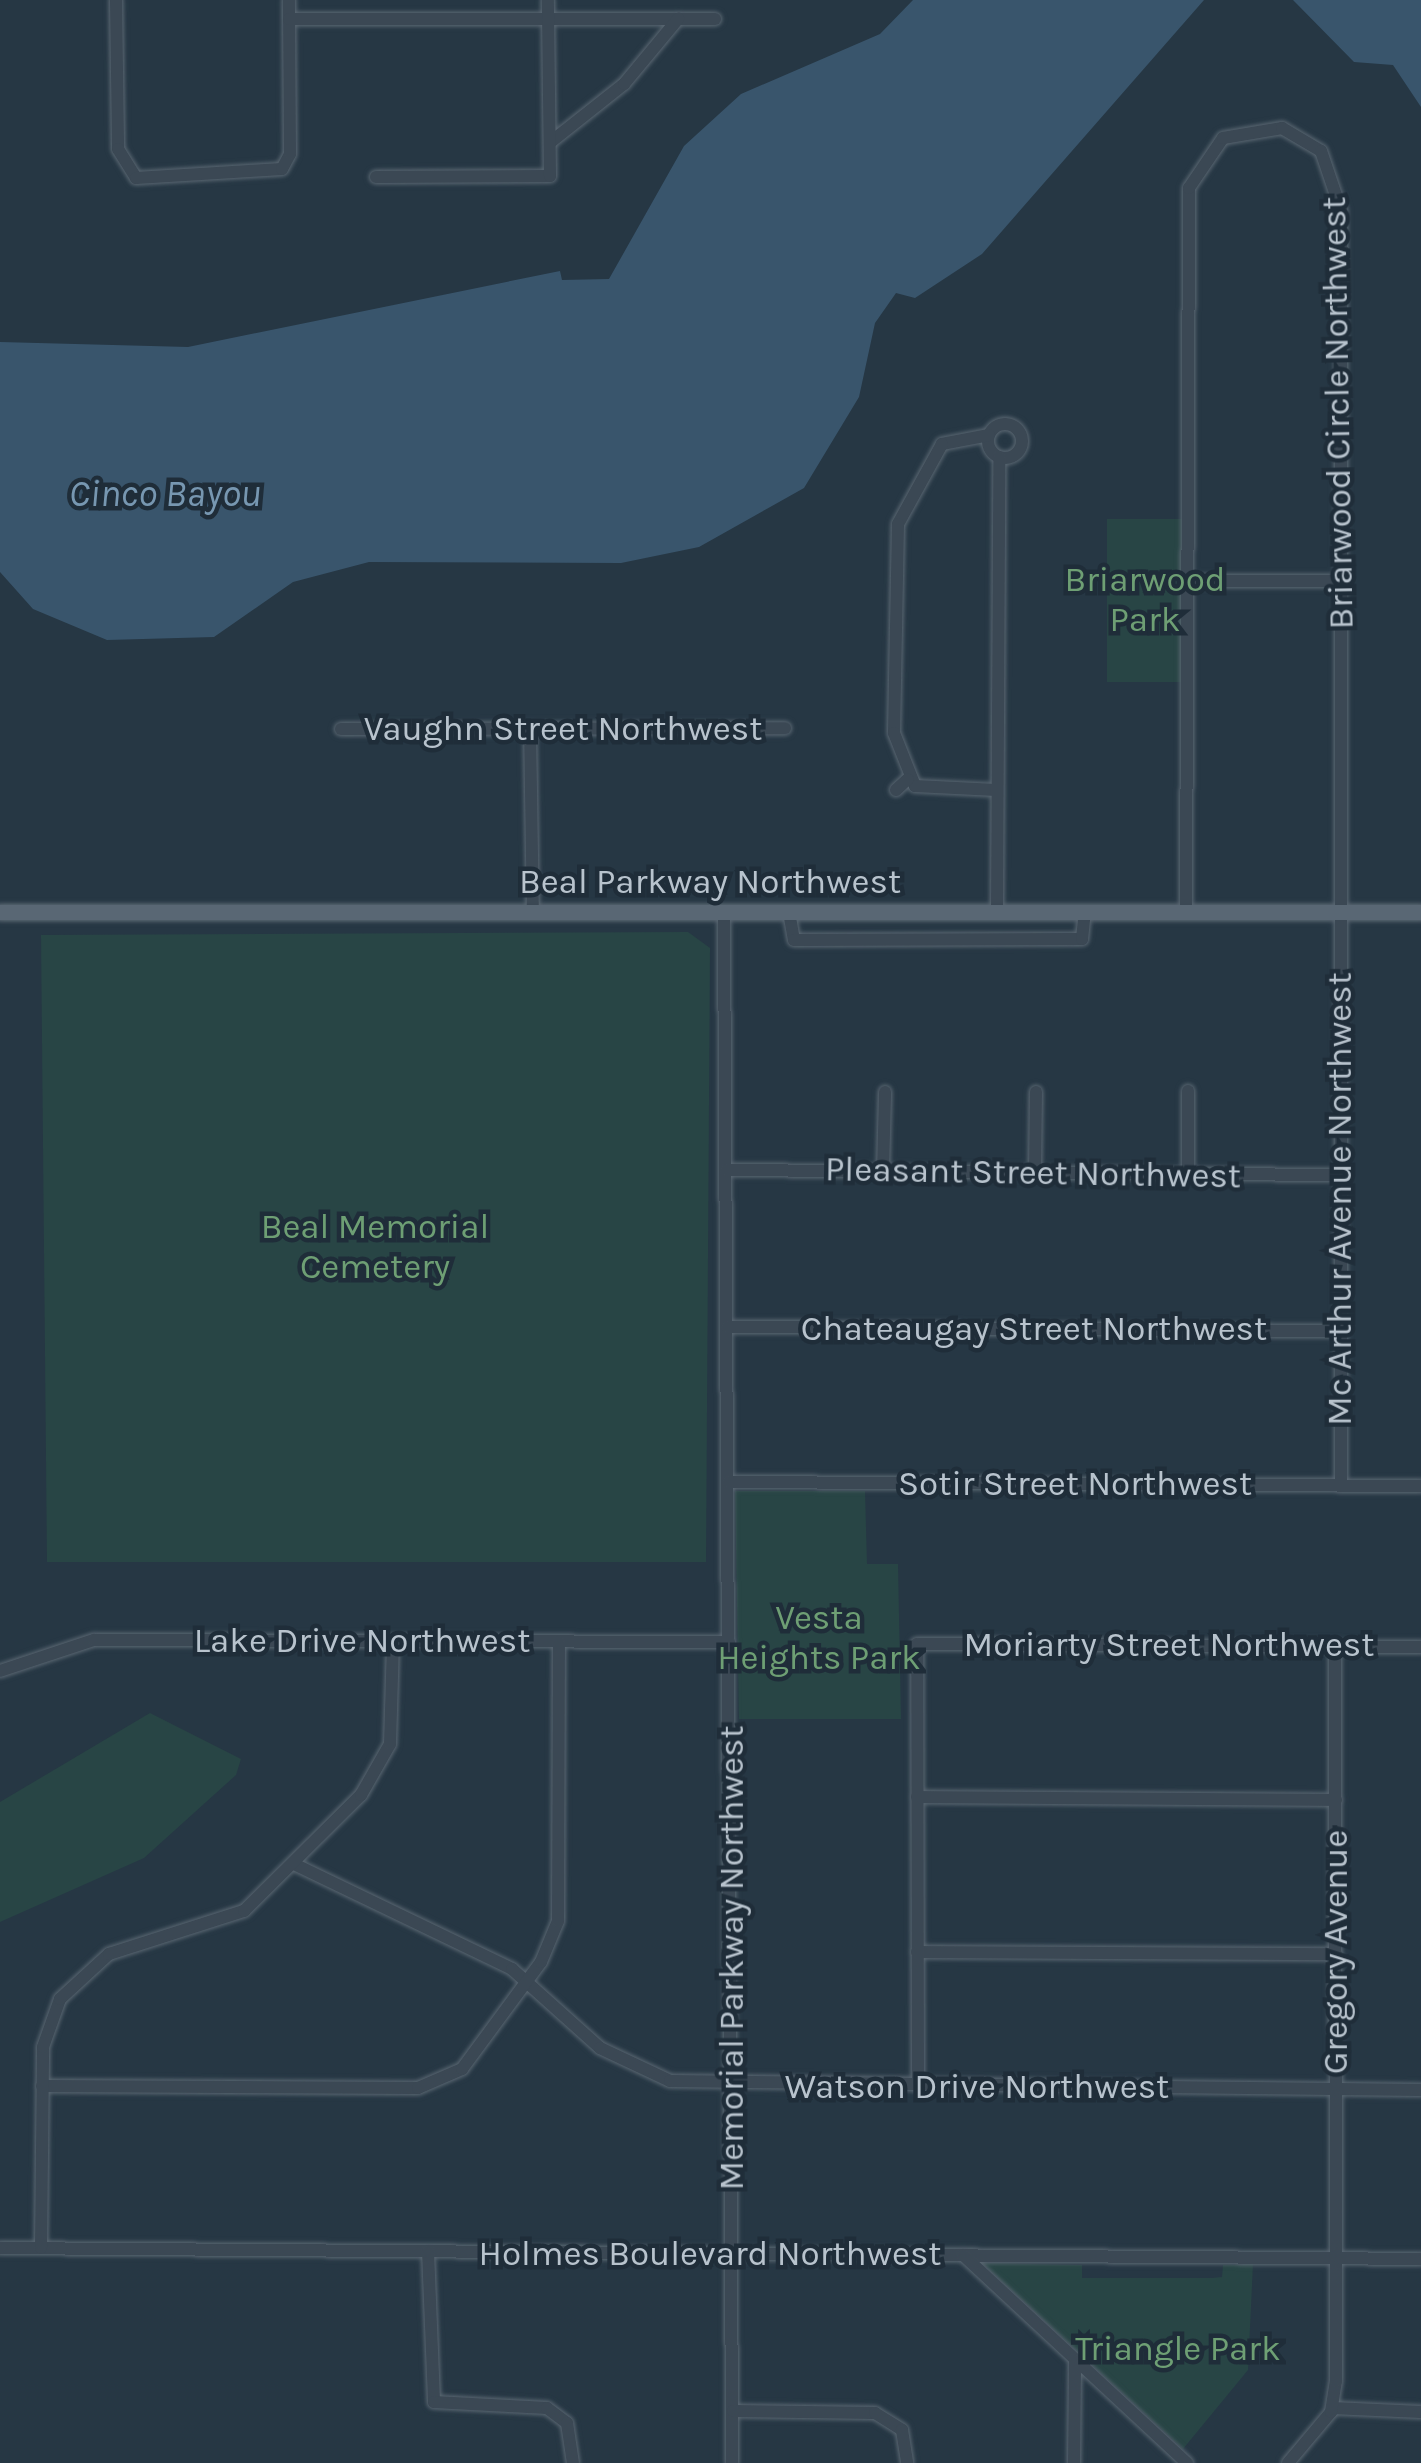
<!DOCTYPE html>
<html>
<head>
<meta charset="utf-8">
<style>
  body { margin:0 }
  #map { position:relative; width:1421px; height:2463px; overflow:hidden; background:#263744; font-family:Karla,sans-serif }
  div>[style] { position:absolute }
  [style*='--x'] { left:calc(var(--x)*1px); top:calc(var(--y)*1px); width:calc(var(--w)*1px); rotate:calc(var(--a)*1deg) }
  .green>* { inset:0; background:#284545; transform-origin:0 0 }
  .water>* { inset:0; background:#39556c }
  .roads { filter:drop-shadow(0 0 2px #596671) drop-shadow(0 0 2px #596671) }
  .minor>* { height:12px; margin:-6px; padding:0 6px; transform-origin:6px; border-radius:6px; background:#3b4854 }
  .minor>.ring { margin:-6px; padding:0; box-sizing:content-box; background:none; border:12px solid #3b4854; border-radius:50% }
  .major>* { height:15px; margin:-7.5px; padding:0 7.5px; transform-origin:7.5px; border-radius:7.5px; background:#596774 }
  span { translate:-50% -50%; white-space:nowrap; text-align:center; line-height:1.15; -webkit-text-stroke:9px #1f2d39; paint-order:stroke }
  .street-label { font-size:35px; color:#b8c3cd }
  .park-label { font-size:35px; color:#6e9f74 }
  .water-label { font-size:38px; color:#7797b1; font-style:italic }
</style>
</head>
<body>
<div id="map">
  <div class="green">
    <i style="left:1107px;top:519px;width:75px;height:163px"></i>
    <i style="clip-path:polygon(688px 932px,710px 948px,706px 1562px,47px 1562px,41px 935px)"></i>
    <i style="clip-path:polygon(735px 1491px,865px 1491px,867px 1564px,898px 1564px,901px 1719px,739px 1719px)"></i>
    <i style="clip-path:polygon(150px 1713px,241px 1759px,236px 1775px,144px 1858px,0 1922px,0 1802px)"></i>
    <i style="clip-path:polygon(982px 2263px,1082px 2265px,1082px 2278px,1212px 2278px,1222px 2277px,1223px 2265px,1253px 2264px,1248px 2370px,1183px 2449px)"></i>
  </div>
  <div class="water">
    <i style="clip-path:polygon(913px 0,1204px 0,982px 254px,915px 298px,896px 293px,875px 323px,859px 397px,804px 488px,699px 547px,621px 563px,369px 562px,293px 582px,214px 637px,107px 640px,33px 609px,0 572px,0 342px,188px 347px,560px 271px,562px 280px,609px 279px,684px 146px,741px 94px,880px 34px)"></i>
    <i style="clip-path:polygon(1293px 0,1421px 0,1421px 107px,1393px 65px,1354px 62px)"></i>
  </div>
  <div class="roads">
    <div class="minor">
      <i style="--x:116;--y:0;--w:149;--a:89.2"></i>
      <i style="--x:118;--y:149;--w:34;--a:58"></i>
      <i style="--x:136;--y:178;--w:146;--a:-3.5"></i>
      <i style="--x:282;--y:169;--w:17;--a:-62"></i>
      <i style="--x:290;--y:154;--w:154;--a:-90.4"></i>
      <i style="--x:289;--y:19;--w:426;--a:0"></i>
      <i style="--x:552;--y:141;--w:92;--a:-38.4"></i>
      <i style="--x:624;--y:84;--w:85;--a:-50.3"></i>
      <i style="--x:376;--y:177;--w:174;--a:-0.3"></i>
      <i style="--x:550;--y:176;--w:176;--a:-90.7"></i>
      <i class="ring" style="left:988px;top:424px;width:22px;height:22px"></i>
      <i style="--x:989;--y:435;--w:48;--a:169.2"></i>
      <i style="--x:942;--y:444;--w:91;--a:118.8"></i>
      <i style="--x:898;--y:524;--w:209;--a:91.1"></i>
      <i style="--x:894;--y:733;--w:57;--a:68.4"></i>
      <i style="--x:915;--y:786;--w:81;--a:2.8"></i>
      <i style="--x:1186;--y:581;--w:154;--a:0"></i>
      <i style="--x:530;--y:728;--w:184;--a:89.1"></i>
      <i style="--x:341;--y:729;--w:444;--a:-0.1"></i>
      <i style="--x:896;--y:790;--w:16;--a:-43"></i>
      <i style="--x:724;--y:912;--w:1551;--a:89.7"></i>
      <i style="--x:789;--y:912;--w:28;--a:80"></i>
      <i style="--x:794;--y:940;--w:288;--a:-0.2"></i>
      <i style="--x:1082;--y:939;--w:27;--a:-84"></i>
      <i style="--x:997;--y:912;--w:455;--a:-89.7"></i>
      <i style="--x:1186;--y:912;--w:724;--a:-89.76"></i>
      <i style="--x:1189;--y:188;--w:60;--a:-55.8"></i>
      <i style="--x:1223;--y:138;--w:60;--a:-9.6"></i>
      <i style="--x:1282;--y:128;--w:45;--a:30.5"></i>
      <i style="--x:1321;--y:151;--w:62;--a:71.3"></i>
      <i style="--x:1341;--y:210;--w:1276;--a:90"></i>
      <i style="--x:726;--y:1170;--w:614;--a:0.47"></i>
      <i style="--x:883;--y:1171;--w:79;--a:-88.5"></i>
      <i style="--x:1035;--y:1173;--w:81;--a:-89.3"></i>
      <i style="--x:1188;--y:1174;--w:83;--a:-90"></i>
      <i style="--x:727;--y:1327;--w:614;--a:0.37"></i>
      <i style="--x:728;--y:1482;--w:693;--a:0.33"></i>
      <i style="--x:0;--y:1671;--w:99;--a:-18.3"></i>
      <i style="--x:94;--y:1640;--w:635;--a:0.18"></i>
      <i style="--x:917;--y:1797;--w:419;--a:0.4"></i>
      <i style="--x:296;--y:1865;--w:240;--a:25.7"></i>
      <i style="--x:512;--y:1969;--w:118;--a:41.9"></i>
      <i style="--x:600;--y:2048;--w:77;--a:25.2"></i>
      <i style="--x:670;--y:2081;--w:751;--a:0.69"></i>
      <i style="--x:917;--y:1952;--w:419;--a:0.3"></i>
      <i style="--x:42;--y:2086;--w:376;--a:0.3"></i>
      <i style="--x:418;--y:2088;--w:48;--a:-23.4"></i>
      <i style="--x:462;--y:2069;--w:133;--a:-53.6"></i>
      <i style="--x:541;--y:1962;--w:44;--a:-67.5"></i>
      <i style="--x:558;--y:1921;--w:279;--a:-89.8"></i>
      <i style="--x:918;--y:2086;--w:442;--a:-90.1"></i>
      <i style="--x:917;--y:1644;--w:504;--a:0.34"></i>
      <i style="--x:0;--y:2248;--w:1421;--a:0.44"></i>
      <i style="--x:41;--y:2248;--w:201;--a:-89.4"></i>
      <i style="--x:43;--y:2047;--w:51;--a:-70.5"></i>
      <i style="--x:60;--y:1999;--w:67;--a:-42.6"></i>
      <i style="--x:109;--y:1954;--w:142;--a:-17.7"></i>
      <i style="--x:244;--y:1911;--w:165;--a:-44.8"></i>
      <i style="--x:361;--y:1795;--w:59;--a:-60.4"></i>
      <i style="--x:390;--y:1744;--w:103;--a:-88.3"></i>
      <i style="--x:428;--y:2251;--w:151;--a:87.7"></i>
      <i style="--x:434;--y:2402;--w:113;--a:3"></i>
      <i style="--x:547;--y:2408;--w:25;--a:37"></i>
      <i style="--x:567;--y:2423;--w:40;--a:81.5"></i>
      <i style="--x:963;--y:2255;--w:306;--a:42.9"></i>
      <i style="--x:1332;--y:2408;--w:89;--a:2.6"></i>
      <i style="--x:733;--y:2411;--w:142;--a:0.8"></i>
      <i style="--x:875;--y:2413;--w:32;--a:32"></i>
      <i style="--x:902;--y:2430;--w:33;--a:81"></i>
      <i style="--x:1074;--y:2463;--w:103;--a:-89.4"></i>
      <i style="--x:1288;--y:2463;--w:67;--a:-49.9"></i>
      <i style="--x:1331;--y:2412;--w:31;--a:-81"></i>
      <i style="--x:1336;--y:2381;--w:735;--a:-90.08"></i>
    </div>
    <div class="major">
      <i style="--x:0;--y:912;--w:1421;--a:0"></i>
    </div>
  </div>
  <div class="street-label">
    <span style="left:1338px;top:413px;rotate:-91deg">Briarwood Circle Northwest</span>
    <span style="left:563px;top:729px">Vaughn Street Northwest</span>
    <span style="left:710px;top:882px">Beal Parkway Northwest</span>
    <span style="left:1033px;top:1173px;rotate:1deg">Pleasant Street Northwest</span>
    <span style="left:1340px;top:1199px;rotate:-90deg">Mc Arthur Avenue Northwest</span>
    <span style="left:1034px;top:1329px">Chateaugay Street Northwest</span>
    <span style="left:1075px;top:1484px">Sotir Street Northwest</span>
    <span style="left:362px;top:1641px">Lake Drive Northwest</span>
    <span style="left:1169px;top:1645px">Moriarty Street Northwest</span>
    <span style="left:1336px;top:1952px;rotate:-90deg">Gregory Avenue</span>
    <span style="left:732px;top:1958px;rotate:-90deg">Memorial Parkway Northwest</span>
    <span style="left:977px;top:2087px">Watson Drive Northwest</span>
    <span style="left:710px;top:2254px">Holmes Boulevard Northwest</span>
  </div>
  <div class="park-label">
    <span style="left:1145px;top:600px">Briarwood<br>Park</span>
    <span style="left:375px;top:1247px">Beal Memorial<br>Cemetery</span>
    <span style="left:819px;top:1638px">Vesta<br>Heights Park</span>
    <span style="left:1178px;top:2349px">Triangle Park</span>
  </div>
  <div class="water-label">
    <span style="left:165px;top:494px">Cinco Bayou</span>
  </div>
</div>
</body>
</html>
